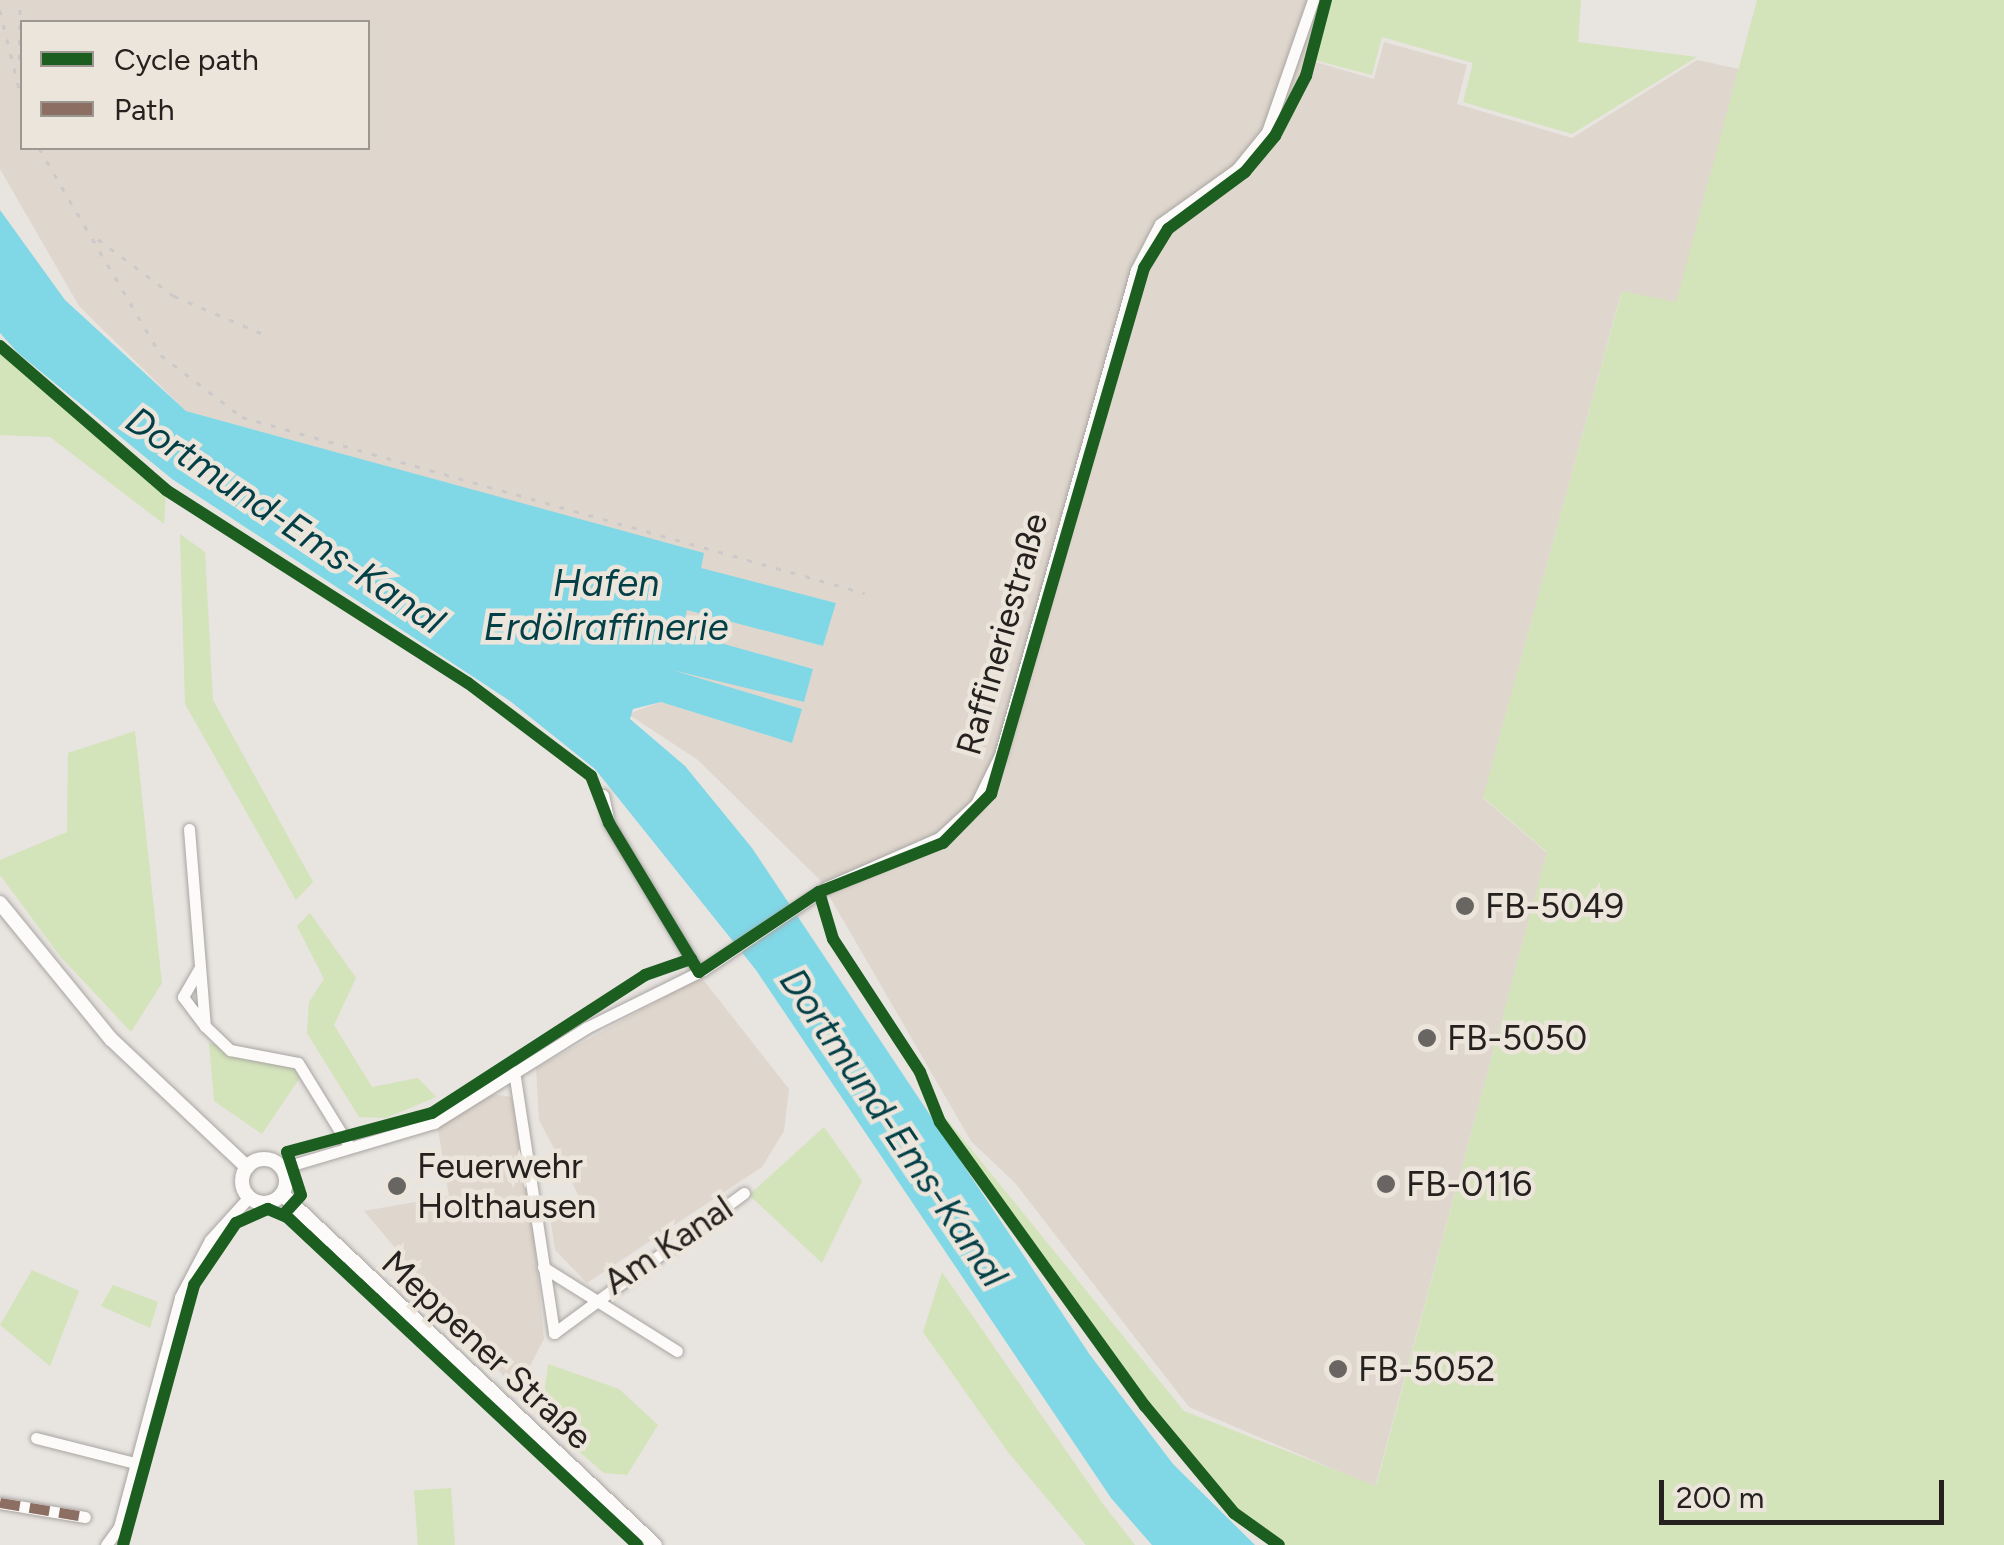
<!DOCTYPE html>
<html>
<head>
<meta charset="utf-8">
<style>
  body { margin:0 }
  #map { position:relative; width:2004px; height:1545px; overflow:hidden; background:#e8e4e0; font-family:Figtree,sans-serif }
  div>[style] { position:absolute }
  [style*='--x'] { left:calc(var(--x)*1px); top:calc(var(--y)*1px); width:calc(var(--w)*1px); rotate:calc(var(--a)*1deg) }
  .built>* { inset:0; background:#dfd6cd }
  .green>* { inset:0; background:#d3e3ba; transform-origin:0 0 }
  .water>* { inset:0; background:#80d7e5 }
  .roads { filter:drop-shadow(0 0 2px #a8a5a2) drop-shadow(0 0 2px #a8a5a2) }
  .minor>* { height:11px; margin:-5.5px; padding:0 5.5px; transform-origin:5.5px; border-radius:5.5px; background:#fcfbfa }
  .major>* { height:14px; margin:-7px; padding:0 7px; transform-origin:7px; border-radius:7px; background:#fcfbfa }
  .major>.ring { margin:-7px; padding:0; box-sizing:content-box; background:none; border:14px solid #fcfbfa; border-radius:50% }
  .rail>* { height:2.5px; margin-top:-1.25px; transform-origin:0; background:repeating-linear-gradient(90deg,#cccac9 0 5px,transparent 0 15px) }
  .quiet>* { height:10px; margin-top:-5px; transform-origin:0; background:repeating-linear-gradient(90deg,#8d6e63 0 20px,transparent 0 30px) }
  .cycleway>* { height:12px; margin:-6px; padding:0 6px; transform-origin:6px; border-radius:6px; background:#1b5e20 }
  .dots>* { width:28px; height:28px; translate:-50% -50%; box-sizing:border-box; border:5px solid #ece5dc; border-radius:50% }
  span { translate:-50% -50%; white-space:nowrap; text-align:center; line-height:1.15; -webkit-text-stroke:9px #ece5dc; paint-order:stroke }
  .street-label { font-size:35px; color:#24211e }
  .poi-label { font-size:35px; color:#24211e }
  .left { translate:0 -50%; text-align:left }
  .water-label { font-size:38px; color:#023f47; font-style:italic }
  .legend { position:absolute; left:20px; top:20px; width:350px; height:130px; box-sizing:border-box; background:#ece5dc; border:2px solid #9c9790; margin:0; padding:12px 18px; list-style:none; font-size:30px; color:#24211e }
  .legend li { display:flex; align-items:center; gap:20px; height:50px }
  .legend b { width:50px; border:2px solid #9c9790 }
  .scale { position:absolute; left:1659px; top:1480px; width:285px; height:45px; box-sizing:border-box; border:5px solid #24211e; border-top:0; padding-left:12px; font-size:30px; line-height:35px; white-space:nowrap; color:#24211e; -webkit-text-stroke:8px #ece5dc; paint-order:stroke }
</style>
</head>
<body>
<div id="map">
  <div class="built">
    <i style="clip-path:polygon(evenodd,0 0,1321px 0,1305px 59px,1374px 79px,1384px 42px,1467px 65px,1457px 104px,1572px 138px,1697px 60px,1739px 69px,1676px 305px,1621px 293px,1483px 798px,1547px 853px,1375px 1487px,1189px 1407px,1015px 1183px,971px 1141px,820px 880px,698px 760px,628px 714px,661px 702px,792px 743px,801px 709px,671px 670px,674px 663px,803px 702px,813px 669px,681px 632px,687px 609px,823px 646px,836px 603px,700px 568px,703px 553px,186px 411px,79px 306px,0 169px,0 0,22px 22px,368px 22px,368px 148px,22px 148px,22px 22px)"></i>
    <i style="clip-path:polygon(701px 977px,789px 1089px,784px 1131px,762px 1167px,587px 1283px,555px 1250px,551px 1222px,583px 1204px,539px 1120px,536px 1068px)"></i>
    <i style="clip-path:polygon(493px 1094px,511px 1097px,523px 1124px,544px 1339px,530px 1366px,505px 1378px,364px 1211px,449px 1196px,437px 1123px)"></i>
  </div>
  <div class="green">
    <i style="clip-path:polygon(1328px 0,1581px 0,1578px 42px,1697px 57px,1572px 134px,1463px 102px,1473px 63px,1382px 37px,1372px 75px,1310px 59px)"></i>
    <i style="clip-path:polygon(1757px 0,2004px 0,2004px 1545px,1283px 1545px,1236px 1512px,1151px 1409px,928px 1096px,1184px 1411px,1376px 1486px,1547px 852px,1483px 797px,1622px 291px,1676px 302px)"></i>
    <i style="clip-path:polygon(0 351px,166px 492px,164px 524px,50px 437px,0 435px)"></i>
    <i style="clip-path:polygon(180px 534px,205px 552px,213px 700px,313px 882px,296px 900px,185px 704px)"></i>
    <i style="clip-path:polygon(135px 731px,162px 983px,131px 1032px,60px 956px,0 875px,0 860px,67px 832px,68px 753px)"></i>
    <i style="clip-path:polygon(310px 913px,356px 978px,334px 1025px,372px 1087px,418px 1078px,436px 1097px,386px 1118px,359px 1117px,307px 1033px,309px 1002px,324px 979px,297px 926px)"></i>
    <i style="clip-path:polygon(209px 1043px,284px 1060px,301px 1076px,262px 1134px,214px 1101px)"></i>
    <i style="clip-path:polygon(824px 1127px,862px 1181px,822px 1263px,749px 1195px)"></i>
    <i style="clip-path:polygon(32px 1270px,79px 1291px,50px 1366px,0 1325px)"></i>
    <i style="clip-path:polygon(942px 1272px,1103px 1504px,1135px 1545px,1086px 1545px,1008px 1452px,923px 1332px)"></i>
    <i style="clip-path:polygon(113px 1285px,158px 1302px,150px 1328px,101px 1306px)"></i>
    <i style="clip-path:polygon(548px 1364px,619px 1389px,658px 1425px,627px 1475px,604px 1473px,541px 1419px)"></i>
    <i style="left:451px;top:1488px;width:57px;height:37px;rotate:86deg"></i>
  </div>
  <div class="water">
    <i style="clip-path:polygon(0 210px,65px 300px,186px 411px,704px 553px,701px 568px,836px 603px,823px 646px,687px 610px,682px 632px,813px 669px,804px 702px,672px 670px,802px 709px,792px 743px,661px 702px,633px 709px,630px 719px,685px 766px,752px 848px,1090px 1355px,1173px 1464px,1255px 1545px,1152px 1545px,1111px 1498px,756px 970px,595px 769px,510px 701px,172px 479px,18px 353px,0 333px)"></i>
  </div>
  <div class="roads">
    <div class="minor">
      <i style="--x:603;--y:795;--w:29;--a:78"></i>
      <i style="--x:609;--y:823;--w:174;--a:58.9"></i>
      <i style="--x:189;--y:829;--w:198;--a:85.4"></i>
      <i style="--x:205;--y:1026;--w:35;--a:44"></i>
      <i style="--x:230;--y:1050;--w:69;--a:10.8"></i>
      <i style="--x:298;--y:1063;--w:97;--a:58.4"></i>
      <i style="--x:199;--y:969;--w:32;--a:120"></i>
      <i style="--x:183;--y:997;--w:36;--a:53"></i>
      <i style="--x:514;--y:1071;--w:265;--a:81.3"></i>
      <i style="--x:554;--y:1333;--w:236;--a:-36.4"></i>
      <i style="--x:282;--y:1168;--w:159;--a:-16.5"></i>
      <i style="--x:434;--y:1123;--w:179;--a:-32"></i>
      <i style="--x:586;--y:1028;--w:131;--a:-26.4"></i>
      <i style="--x:703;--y:970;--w:149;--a:-33.8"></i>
      <i style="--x:827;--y:887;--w:122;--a:-23.6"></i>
      <i style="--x:939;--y:838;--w:50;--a:-42.6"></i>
      <i style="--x:976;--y:804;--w:55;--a:-63.9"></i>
      <i style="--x:1000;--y:755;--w:504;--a:-74.34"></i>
      <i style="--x:1136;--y:270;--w:52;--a:-62.4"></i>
      <i style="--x:1160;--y:224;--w:95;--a:-35.5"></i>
      <i style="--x:1237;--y:169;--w:48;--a:-51"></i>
      <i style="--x:1267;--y:132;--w:140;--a:-70.8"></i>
      <i style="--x:543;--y:1267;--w:158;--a:32.1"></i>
      <i style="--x:36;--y:1438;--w:102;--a:14.2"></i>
      <i style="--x:0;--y:1503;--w:86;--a:9.4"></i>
      <i style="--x:106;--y:1545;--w:22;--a:-54"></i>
      <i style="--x:119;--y:1527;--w:238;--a:-75.1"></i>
      <i style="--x:180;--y:1297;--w:64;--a:-62.2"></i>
      <i style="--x:210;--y:1240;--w:58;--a:-47.8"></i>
    </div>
    <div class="major">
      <i style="--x:0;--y:903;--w:176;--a:50.8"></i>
      <i style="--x:111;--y:1039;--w:187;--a:43.3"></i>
      <i class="ring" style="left:242px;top:1159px;width:30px;height:30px"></i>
      <i style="--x:282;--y:1194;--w:512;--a:43.26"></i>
    </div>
  </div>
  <div class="rail">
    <i style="--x:0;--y:10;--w:93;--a:76.3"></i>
    <i style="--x:19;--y:60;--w:60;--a:-89"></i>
    <i style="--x:39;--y:148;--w:240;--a:59.5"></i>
    <i style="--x:161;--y:355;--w:102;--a:37.4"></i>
    <i style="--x:242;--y:417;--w:647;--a:15.78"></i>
    <i style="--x:98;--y:239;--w:95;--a:36.9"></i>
    <i style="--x:174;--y:296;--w:102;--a:23.1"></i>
  </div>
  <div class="quiet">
    <i style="--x:0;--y:1503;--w:86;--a:9.4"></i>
  </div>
  <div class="cycleway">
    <i style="--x:0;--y:346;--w:220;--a:40.9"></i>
    <i style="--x:166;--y:490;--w:358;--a:32.6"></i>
    <i style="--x:468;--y:683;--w:154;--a:37.1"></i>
    <i style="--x:591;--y:776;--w:50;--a:69"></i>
    <i style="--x:609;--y:823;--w:174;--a:58.9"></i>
    <i style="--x:699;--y:972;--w:144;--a:-33.7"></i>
    <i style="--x:819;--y:892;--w:133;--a:-21.6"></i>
    <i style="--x:943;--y:843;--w:69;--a:-45.6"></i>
    <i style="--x:991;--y:794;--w:548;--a:-73.78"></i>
    <i style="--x:1144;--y:268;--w:46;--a:-58.4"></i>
    <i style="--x:1168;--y:229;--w:96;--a:-36.5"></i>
    <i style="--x:1245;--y:172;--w:47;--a:-50.2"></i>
    <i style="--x:1275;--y:136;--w:68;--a:-62.7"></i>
    <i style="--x:1306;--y:76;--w:79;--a:-75.3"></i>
    <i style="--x:819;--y:892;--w:49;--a:73.4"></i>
    <i style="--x:833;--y:939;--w:159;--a:56.8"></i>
    <i style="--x:920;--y:1072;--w:54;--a:68.2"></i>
    <i style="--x:940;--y:1122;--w:350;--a:54.2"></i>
    <i style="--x:1145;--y:1406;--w:139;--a:50.2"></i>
    <i style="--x:1234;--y:1513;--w:55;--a:35.4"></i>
    <i style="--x:284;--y:1214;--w:25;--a:-48"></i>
    <i style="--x:301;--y:1195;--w:45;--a:-108"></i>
    <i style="--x:287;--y:1152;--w:150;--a:-15.1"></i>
    <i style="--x:432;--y:1113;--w:254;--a:-32.9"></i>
    <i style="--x:645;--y:975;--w:49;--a:-19.2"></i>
    <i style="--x:123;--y:1545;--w:270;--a:-74.7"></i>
    <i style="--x:194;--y:1285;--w:75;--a:-55.9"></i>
    <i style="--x:236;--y:1223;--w:35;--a:-24"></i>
    <i style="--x:268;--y:1209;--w:21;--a:23"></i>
    <i style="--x:287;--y:1217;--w:480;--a:43.1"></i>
  </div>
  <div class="dots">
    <i style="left:1465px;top:906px;background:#696562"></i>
    <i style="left:1427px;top:1038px;background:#696562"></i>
    <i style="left:1386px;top:1184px;background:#696562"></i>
    <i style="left:397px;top:1186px;background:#696562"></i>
    <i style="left:1338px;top:1369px;background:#696562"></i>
  </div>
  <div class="street-label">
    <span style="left:1002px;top:634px;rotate:-74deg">Raffineriestraße</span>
    <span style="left:668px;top:1245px;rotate:-34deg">Am Kanal</span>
    <span style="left:487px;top:1350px;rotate:43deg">Meppener Straße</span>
  </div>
  <div class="poi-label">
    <span class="left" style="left:1485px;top:906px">FB-5049</span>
    <span class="left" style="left:1447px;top:1038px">FB-5050</span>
    <span class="left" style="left:417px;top:1186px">Feuerwehr<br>Holthausen</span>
    <span class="left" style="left:1406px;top:1184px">FB-0116</span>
    <span class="left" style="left:1358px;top:1369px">FB-5052</span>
  </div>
  <div class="water-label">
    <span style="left:285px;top:521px;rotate:34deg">Dortmund-Ems-Kanal</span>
    <span style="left:606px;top:606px">Hafen<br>Erdölraffinerie</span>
    <span style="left:893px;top:1128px;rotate:56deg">Dortmund-Ems-Kanal</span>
  </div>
  <ul class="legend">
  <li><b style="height:12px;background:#1b5e20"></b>Cycle path</li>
  <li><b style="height:12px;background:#8d6e63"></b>Path</li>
  </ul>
  <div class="scale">200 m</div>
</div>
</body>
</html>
